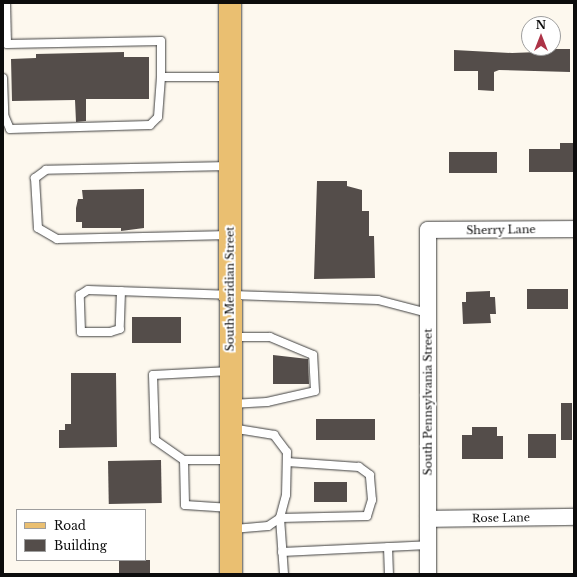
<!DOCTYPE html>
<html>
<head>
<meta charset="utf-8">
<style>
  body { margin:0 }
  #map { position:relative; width:577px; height:577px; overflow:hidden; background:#fdf8ee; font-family:"Libre Baskerville",serif }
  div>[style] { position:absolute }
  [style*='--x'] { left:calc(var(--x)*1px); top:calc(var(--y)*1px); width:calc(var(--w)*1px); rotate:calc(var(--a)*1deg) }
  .building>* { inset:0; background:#544d4a; transform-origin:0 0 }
  .roads { filter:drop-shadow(0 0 1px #3f3f3f) drop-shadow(0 0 1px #3f3f3f) }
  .service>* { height:8px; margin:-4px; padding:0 4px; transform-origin:4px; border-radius:4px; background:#fff }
  .minor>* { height:16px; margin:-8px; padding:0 8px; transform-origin:8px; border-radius:8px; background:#fff }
  .primary>* { height:22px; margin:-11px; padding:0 11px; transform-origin:11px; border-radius:11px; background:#eabf71 }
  span { translate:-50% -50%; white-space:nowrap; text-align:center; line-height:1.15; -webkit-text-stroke:4px #fff; paint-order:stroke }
  .street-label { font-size:11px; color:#0c0c0c }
  .frame { position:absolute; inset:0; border:4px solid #0c0c0c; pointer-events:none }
  .legend { position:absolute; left:16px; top:509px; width:130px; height:52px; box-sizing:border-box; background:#fff; border:1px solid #9e9e9e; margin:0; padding:5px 7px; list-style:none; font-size:12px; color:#0c0c0c }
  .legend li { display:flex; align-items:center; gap:8px; height:20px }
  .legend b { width:20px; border:1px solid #9e9e9e }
  .north { position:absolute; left:521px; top:16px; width:40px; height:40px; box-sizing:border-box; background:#fff; border:1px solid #9e9e9e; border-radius:50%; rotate:0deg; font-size:11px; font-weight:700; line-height:16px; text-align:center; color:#0c0c0c }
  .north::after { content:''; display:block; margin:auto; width:14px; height:18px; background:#ad3347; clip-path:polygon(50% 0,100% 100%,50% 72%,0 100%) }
</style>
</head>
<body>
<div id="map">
  <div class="building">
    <i style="clip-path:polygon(539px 49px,570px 49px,570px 72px,499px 70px,494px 72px,494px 91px,478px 90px,478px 71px,454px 71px,454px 50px,512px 53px,539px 52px)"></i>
    <i style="clip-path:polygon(124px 52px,124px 57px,149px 57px,149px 99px,86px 99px,86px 121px,76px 122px,75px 100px,12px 101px,11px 59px,36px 58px,36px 54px)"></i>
    <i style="clip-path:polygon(560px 143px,574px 143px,574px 172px,529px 172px,529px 149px,560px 149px)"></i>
    <i style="left:497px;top:152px;width:21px;height:48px;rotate:90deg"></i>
    <i style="clip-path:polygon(317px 181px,347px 181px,347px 186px,362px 190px,362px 211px,369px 211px,369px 236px,374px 236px,375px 278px,314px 279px)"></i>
    <i style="clip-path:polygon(144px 189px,144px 228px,121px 231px,121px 228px,82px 228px,82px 222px,76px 222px,76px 208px,78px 199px,83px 199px,82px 190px)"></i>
    <i style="left:568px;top:289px;width:20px;height:41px;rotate:90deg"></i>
    <i style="clip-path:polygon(490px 291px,490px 297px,495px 297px,496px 314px,490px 314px,491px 323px,463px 324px,462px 302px,466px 302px,466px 292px)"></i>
    <i style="left:132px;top:317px;width:49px;height:26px"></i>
    <i style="clip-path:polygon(273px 355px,308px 359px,309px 384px,273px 384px)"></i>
    <i style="clip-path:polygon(71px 373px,116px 373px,117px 447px,59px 448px,59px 430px,65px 430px,65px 424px,71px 424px)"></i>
    <i style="left:561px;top:403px;width:11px;height:37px"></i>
    <i style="left:316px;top:419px;width:59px;height:21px"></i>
    <i style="clip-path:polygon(472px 427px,497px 427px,497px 436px,503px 436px,503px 459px,462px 459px,462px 435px,472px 435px)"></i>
    <i style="left:528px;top:434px;width:28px;height:24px"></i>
    <i style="left:161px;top:460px;width:43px;height:53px;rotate:89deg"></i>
    <i style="left:314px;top:482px;width:33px;height:20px"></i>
    <i style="left:119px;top:560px;width:31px;height:14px"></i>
  </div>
  <div class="roads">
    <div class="service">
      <i style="--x:6;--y:3;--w:41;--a:88.6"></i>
      <i style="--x:7;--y:44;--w:154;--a:-1.1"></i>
      <i style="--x:161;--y:41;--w:36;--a:90"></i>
      <i style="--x:161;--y:77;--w:69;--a:0"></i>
      <i style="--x:3;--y:78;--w:37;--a:88"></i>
      <i style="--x:4;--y:115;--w:15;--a:67"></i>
      <i style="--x:10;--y:129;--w:140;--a:-1.6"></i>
      <i style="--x:150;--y:125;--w:11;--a:-45"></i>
      <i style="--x:158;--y:117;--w:40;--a:-85.7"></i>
      <i style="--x:230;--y:166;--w:184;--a:178.8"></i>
      <i style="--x:46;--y:170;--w:14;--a:144"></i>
      <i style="--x:35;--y:178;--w:50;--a:86.6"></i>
      <i style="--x:38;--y:228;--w:22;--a:30"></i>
      <i style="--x:57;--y:239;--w:173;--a:-1.3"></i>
      <i style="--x:121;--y:291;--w:38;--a:92"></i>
      <i style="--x:120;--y:329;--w:10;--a:163"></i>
      <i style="--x:110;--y:332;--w:29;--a:180"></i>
      <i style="--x:81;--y:332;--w:37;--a:-92"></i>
      <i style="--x:80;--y:295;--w:9;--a:-32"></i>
      <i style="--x:88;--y:290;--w:290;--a:2"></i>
      <i style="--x:378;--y:300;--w:52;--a:14.6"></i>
      <i style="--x:230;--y:371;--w:77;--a:177"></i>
      <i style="--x:153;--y:375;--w:65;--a:88.2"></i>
      <i style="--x:155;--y:440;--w:35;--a:35"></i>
      <i style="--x:184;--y:460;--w:45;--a:88.7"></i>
      <i style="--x:185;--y:505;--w:46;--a:3.7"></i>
      <i style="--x:231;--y:404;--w:36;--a:-3"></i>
      <i style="--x:267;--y:402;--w:49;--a:-12.9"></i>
      <i style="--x:315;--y:391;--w:36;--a:-93"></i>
      <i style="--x:313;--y:355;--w:47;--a:-157.3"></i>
      <i style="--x:270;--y:337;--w:38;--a:180"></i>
      <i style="--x:231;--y:428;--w:44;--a:9.2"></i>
      <i style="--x:274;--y:435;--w:21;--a:53"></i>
      <i style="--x:287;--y:452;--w:43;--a:91.3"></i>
      <i style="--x:286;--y:495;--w:24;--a:105"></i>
      <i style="--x:280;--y:518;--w:14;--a:146"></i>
      <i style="--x:268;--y:526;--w:36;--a:175"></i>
      <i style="--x:184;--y:460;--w:45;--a:0"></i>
      <i style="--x:388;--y:547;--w:27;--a:88"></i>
      <i style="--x:282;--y:552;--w:146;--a:-2.7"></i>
      <i style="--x:284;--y:574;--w:56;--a:-94.1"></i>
      <i style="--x:280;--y:518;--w:87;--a:-1.3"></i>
      <i style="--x:367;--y:516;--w:17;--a:-73"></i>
      <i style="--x:372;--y:500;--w:25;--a:-95"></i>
      <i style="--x:370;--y:475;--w:14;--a:-144"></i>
      <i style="--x:359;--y:467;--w:72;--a:-176"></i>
    </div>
    <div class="minor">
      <i style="--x:428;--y:519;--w:146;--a:-0.8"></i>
      <i style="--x:428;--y:574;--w:344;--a:-90"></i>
      <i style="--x:428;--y:230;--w:146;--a:-0.4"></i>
    </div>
    <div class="primary">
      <i style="--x:230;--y:3;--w:571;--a:89.9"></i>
    </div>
  </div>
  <div class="street-label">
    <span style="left:501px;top:230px;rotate:-1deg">Sherry Lane</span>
    <span style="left:230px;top:289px;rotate:-90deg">South Meridian Street</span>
    <span style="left:428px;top:402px;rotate:-90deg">South Pennsylvania Street</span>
    <span style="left:501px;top:518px;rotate:-1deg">Rose Lane</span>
  </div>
  <div class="frame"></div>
  <ul class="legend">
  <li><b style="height:5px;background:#eabf71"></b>Road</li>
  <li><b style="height:11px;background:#544d4a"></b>Building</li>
  </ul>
  <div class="north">N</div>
</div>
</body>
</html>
